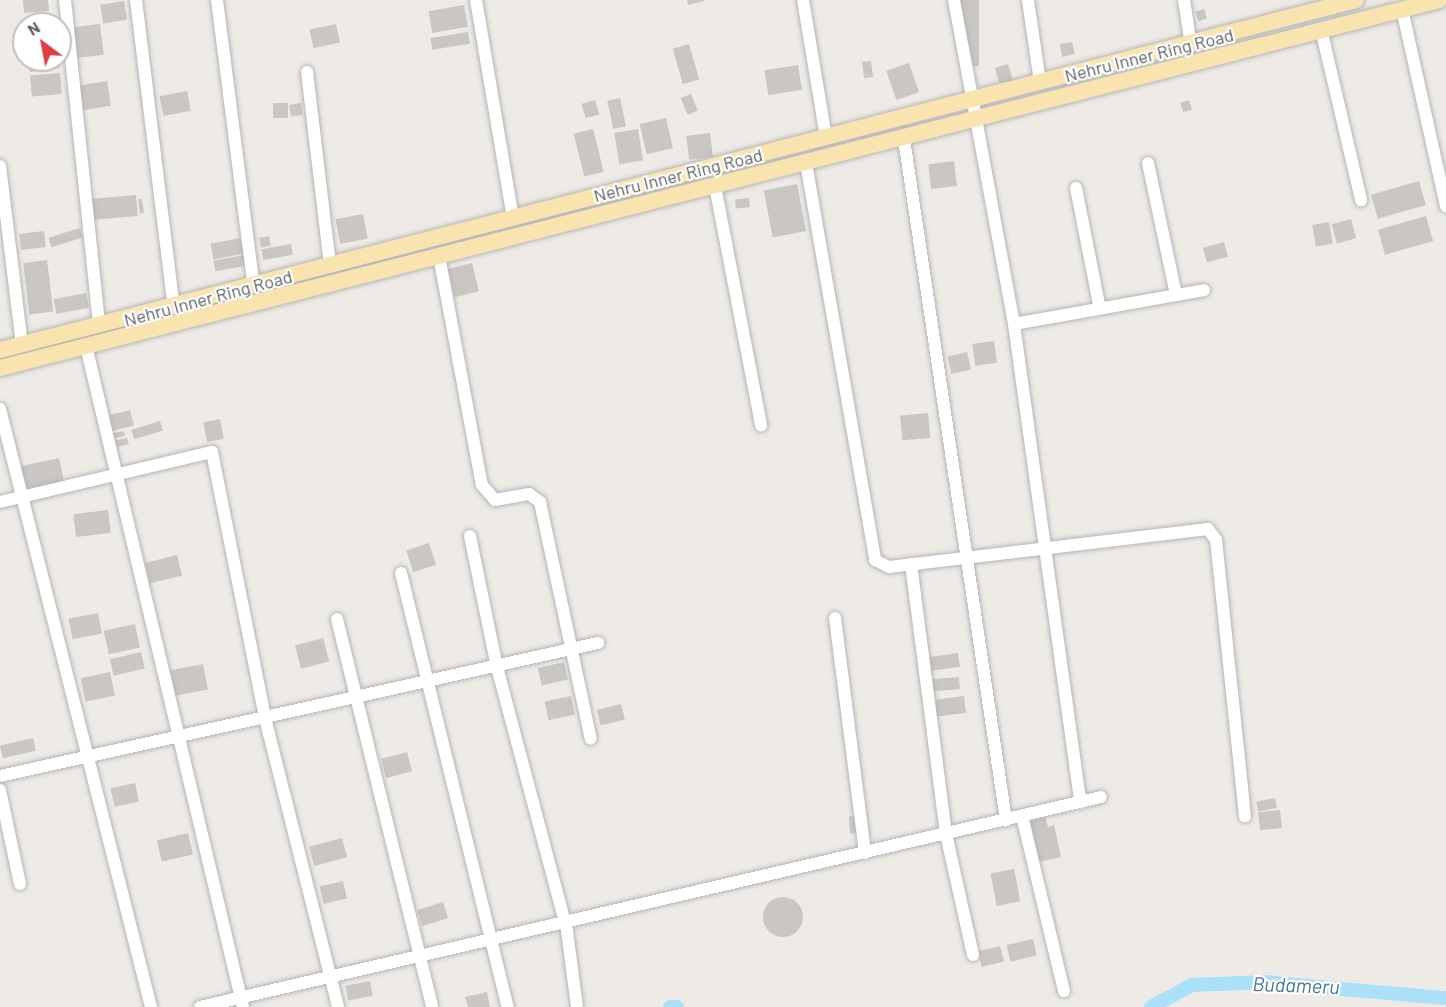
<!DOCTYPE html>
<html>
<head>
<meta charset="utf-8">
<style>
  body { margin:0 }
  #map { position:relative; width:1446px; height:1007px; overflow:hidden; background:#eeebe6; font-family:Barlow,sans-serif }
  div>[style] { position:absolute }
  [style*='--x'] { left:calc(var(--x)*1px); top:calc(var(--y)*1px); width:calc(var(--w)*1px); rotate:calc(var(--a)*1deg) }
  .canal>* { height:14px; margin:-7px; padding:0 7px; transform-origin:7px; border-radius:7px; background:#abe0f9 }
  .building>* { inset:0; background:#cac6c2; transform-origin:0 0 }
  .round { border-radius:50% }
  .roads { filter:drop-shadow(0 0 2px #b3b6b9) drop-shadow(0 0 2px #b3b6b9) }
  .minor>* { height:12px; margin:-6px; padding:0 6px; transform-origin:6px; border-radius:6px; background:#fff }
  .major>* { height:16px; margin:-8px; padding:0 8px; transform-origin:8px; border-radius:8px; background:#f9e4b0 }
  span { translate:-50% -50%; white-space:nowrap; text-align:center; line-height:1.15; -webkit-text-stroke:4.5px #fff; paint-order:stroke }
  .street-label { font-size:18px; color:#5d6165 }
  .water-label { font-size:20px; color:#437799; font-style:italic }
  .north { position:absolute; left:12px; top:12px; width:60px; height:60px; box-sizing:border-box; background:#fff; border:2px solid #bec0c1; border-radius:50%; rotate:328deg; font-size:16px; font-weight:700; line-height:24px; text-align:center; color:#5d6165 }
  .north::after { content:''; display:block; margin:auto; width:21px; height:27px; background:#dc3e44; clip-path:polygon(50% 0,100% 100%,50% 72%,0 100%) }
</style>
</head>
<body>
<div id="map">
  <div class="canal">
    <i style="--x:670;--y:1007;--w:7;--a:0"></i>
    <i style="--x:1151;--y:1007;--w:47;--a:-28.2"></i>
    <i style="--x:1192;--y:985;--w:73;--a:-2.4"></i>
    <i style="--x:1265;--y:982;--w:182;--a:5.1"></i>
  </div>
  <div class="building">
    <i style="clip-path:polygon(23px 0,48px 0,49px 11px,24px 13px)"></i>
    <i style="clip-path:polygon(687px 0,704px 0,704px 1px,688px 5px)"></i>
    <i style="left:960px;top:0;width:19px;height:66px"></i>
    <i style="left:124px;top:1px;width:19px;height:24px;rotate:81deg"></i>
    <i style="left:464px;top:5px;width:22px;height:36px;rotate:80deg"></i>
    <i style="left:1204px;top:9px;width:10px;height:9px;rotate:73deg"></i>
    <i style="left:100px;top:24px;width:31px;height:27px;rotate:83deg"></i>
    <i style="left:336px;top:24px;width:19px;height:27px;rotate:78deg"></i>
    <i style="left:468px;top:32px;width:12px;height:38px;rotate:81deg"></i>
    <i style="clip-path:polygon(1072px 42px,1075px 54px,1062px 57px,1060px 44px)"></i>
    <i style="left:689px;top:44px;width:37px;height:17px;rotate:74deg"></i>
    <i style="clip-path:polygon(29px 60px,59px 60px,60px 68px,30px 72px)"></i>
    <i style="left:871px;top:61px;width:16px;height:9px;rotate:83deg"></i>
    <i style="left:909px;top:63px;width:31px;height:24px;rotate:71deg"></i>
    <i style="left:1008px;top:64px;width:17px;height:14px;rotate:73deg"></i>
    <i style="left:798px;top:65px;width:25px;height:34px;rotate:81deg"></i>
    <i style="left:60px;top:73px;width:21px;height:30px;rotate:85deg"></i>
    <i style="left:107px;top:81px;width:25px;height:30px;rotate:81deg"></i>
    <i style="left:187px;top:91px;width:20px;height:28px;rotate:79deg"></i>
    <i style="left:691px;top:94px;width:18px;height:11px;rotate:68deg"></i>
    <i style="left:620px;top:98px;width:29px;height:13px;rotate:78deg"></i>
    <i style="left:595px;top:100px;width:15px;height:14px;rotate:74deg"></i>
    <i style="left:1189px;top:100px;width:10px;height:9px;rotate:73deg"></i>
    <i style="left:273px;top:103px;width:15px;height:15px"></i>
    <i style="left:301px;top:103px;width:12px;height:12px;rotate:81deg"></i>
    <i style="left:666px;top:118px;width:31px;height:27px;rotate:77deg"></i>
    <i style="left:593px;top:129px;width:44px;height:20px;rotate:76deg"></i>
    <i style="left:638px;top:129px;width:32px;height:24px;rotate:81deg"></i>
    <i style="left:710px;top:133px;width:24px;height:24px;rotate:83deg"></i>
    <i style="left:954px;top:161px;width:25px;height:26px;rotate:83deg"></i>
    <i style="left:1419px;top:181px;width:25px;height:50px;rotate:74deg"></i>
    <i style="left:797px;top:184px;width:48px;height:34px;rotate:79deg"></i>
    <i style="left:136px;top:195px;width:21px;height:45px;rotate:85deg"></i>
    <i style="left:749px;top:198px;width:9px;height:14px;rotate:84deg"></i>
    <i style="left:142px;top:199px;width:14px;height:4px;rotate:82deg"></i>
    <i style="left:363px;top:214px;width:25px;height:28px;rotate:79deg"></i>
    <i style="left:1426px;top:216px;width:26px;height:50px;rotate:74deg"></i>
    <i style="left:1351px;top:219px;width:20px;height:20px;rotate:75deg"></i>
    <i style="left:1329px;top:222px;width:22px;height:17px;rotate:80deg"></i>
    <i style="left:80px;top:228px;width:10px;height:33px;rotate:73deg"></i>
    <i style="left:44px;top:231px;width:16px;height:25px;rotate:83deg"></i>
    <i style="left:269px;top:236px;width:10px;height:10px;rotate:79deg"></i>
    <i style="left:240px;top:238px;width:16px;height:30px;rotate:79deg"></i>
    <i style="left:1224px;top:242px;width:15px;height:22px;rotate:74deg"></i>
    <i style="left:291px;top:244px;width:11px;height:30px;rotate:80deg"></i>
    <i style="left:244px;top:255px;width:11px;height:31px;rotate:80deg"></i>
    <i style="left:47px;top:260px;width:52px;height:24px;rotate:83deg"></i>
    <i style="left:472px;top:263px;width:29px;height:25px;rotate:76deg"></i>
    <i style="left:86px;top:293px;width:15px;height:33px;rotate:79deg"></i>
    <i style="left:994px;top:341px;width:22px;height:22px;rotate:82deg"></i>
    <i style="left:967px;top:352px;width:18px;height:20px;rotate:77deg"></i>
    <i style="left:130px;top:410px;width:16px;height:22px;rotate:76deg"></i>
    <i style="left:928px;top:413px;width:25px;height:28px;rotate:85deg"></i>
    <i style="left:220px;top:419px;width:20px;height:17px;rotate:79deg"></i>
    <i style="left:160px;top:421px;width:10px;height:30px;rotate:73deg"></i>
    <i style="left:124px;top:431px;width:5px;height:13px;rotate:79deg"></i>
    <i style="clip-path:polygon(127px 438px,129px 444px,115px 448px,113px 441px)"></i>
    <i style="left:59px;top:458px;width:25px;height:44px;rotate:78deg"></i>
    <i style="left:108px;top:510px;width:23px;height:35px;rotate:83deg"></i>
    <i style="left:429px;top:543px;width:23px;height:24px;rotate:72deg"></i>
    <i style="left:177px;top:555px;width:21px;height:33px;rotate:76deg"></i>
    <i style="left:98px;top:613px;width:21px;height:30px;rotate:79deg"></i>
    <i style="left:135px;top:624px;width:24px;height:32px;rotate:78deg"></i>
    <i style="left:323px;top:638px;width:24px;height:29px;rotate:75deg"></i>
    <i style="left:141px;top:652px;width:17px;height:32px;rotate:77deg"></i>
    <i style="left:958px;top:653px;width:14px;height:29px;rotate:82deg"></i>
    <i style="left:564px;top:662px;width:18px;height:27px;rotate:77deg"></i>
    <i style="left:203px;top:664px;width:26px;height:33px;rotate:79deg"></i>
    <i style="left:110px;top:672px;width:24px;height:30px;rotate:78deg"></i>
    <i style="left:959px;top:677px;width:12px;height:29px;rotate:85deg"></i>
    <i style="left:571px;top:696px;width:19px;height:27px;rotate:78deg"></i>
    <i style="left:964px;top:696px;width:17px;height:30px;rotate:83deg"></i>
    <i style="left:621px;top:704px;width:16px;height:25px;rotate:76deg"></i>
    <i style="left:33px;top:738px;width:13px;height:34px;rotate:77deg"></i>
    <i style="left:407px;top:752px;width:20px;height:27px;rotate:75deg"></i>
    <i style="left:135px;top:783px;width:19px;height:25px;rotate:78deg"></i>
    <i style="left:1275px;top:798px;width:10px;height:19px;rotate:79deg"></i>
    <i style="left:1280px;top:810px;width:18px;height:22px;rotate:84deg"></i>
    <i style="left:858px;top:816px;width:17px;height:9px;rotate:87deg"></i>
    <i style="clip-path:polygon(1045px 817px,1048px 827px,1054px 825px,1061px 857px,1039px 862px,1030px 821px)"></i>
    <i style="left:188px;top:833px;width:22px;height:32px;rotate:77deg"></i>
    <i style="left:342px;top:838px;width:20px;height:34px;rotate:75deg"></i>
    <i style="left:1014px;top:869px;width:33px;height:24px;rotate:79deg"></i>
    <i style="left:343px;top:881px;width:18px;height:24px;rotate:77deg"></i>
    <i class="round" style="left:763px;top:897px;width:40px;height:40px"></i>
    <i style="left:443px;top:902px;width:17px;height:27px;rotate:73deg"></i>
    <i style="left:1033px;top:939px;width:17px;height:27px;rotate:77deg"></i>
    <i style="left:1000px;top:946px;width:16px;height:23px;rotate:76deg"></i>
    <i style="left:370px;top:981px;width:15px;height:25px;rotate:79deg"></i>
    <i style="clip-path:polygon(487px 992px,490px 1007px,468px 1007px,465px 997px)"></i>
  </div>
  <div class="roads">
    <div class="minor">
      <i style="--x:65;--y:0;--w:328;--a:84"></i>
      <i style="--x:136;--y:0;--w:310;--a:83"></i>
      <i style="--x:217;--y:0;--w:289;--a:82.7"></i>
      <i style="--x:476;--y:0;--w:221;--a:80.4"></i>
      <i style="--x:803;--y:0;--w:140;--a:80.5"></i>
      <i style="--x:954;--y:0;--w:330;--a:79.5"></i>
      <i style="--x:1014;--y:324;--w:483;--a:82.1"></i>
      <i style="--x:1028;--y:0;--w:83;--a:81.7"></i>
      <i style="--x:1184;--y:0;--w:46;--a:81.2"></i>
      <i style="--x:1402;--y:9;--w:202;--a:77.4"></i>
      <i style="--x:1321;--y:29;--w:176;--a:76.8"></i>
      <i style="--x:307;--y:72;--w:194;--a:83.2"></i>
      <i style="--x:904;--y:139;--w:689;--a:81.48"></i>
      <i style="--x:806;--y:163;--w:403;--a:80.1"></i>
      <i style="--x:875;--y:560;--w:16;--a:27"></i>
      <i style="--x:889;--y:567;--w:321;--a:-6.8"></i>
      <i style="--x:1208;--y:529;--w:14;--a:54"></i>
      <i style="--x:1216;--y:540;--w:278;--a:84"></i>
      <i style="--x:1148;--y:163;--w:135;--a:78"></i>
      <i style="--x:0;--y:166;--w:180;--a:83"></i>
      <i style="--x:715;--y:186;--w:244;--a:79.1"></i>
      <i style="--x:1076;--y:188;--w:123;--a:78.8"></i>
      <i style="--x:439;--y:256;--w:233;--a:79.4"></i>
      <i style="--x:482;--y:485;--w:20;--a:49"></i>
      <i style="--x:495;--y:500;--w:35;--a:-10"></i>
      <i style="--x:529;--y:494;--w:14;--a:36"></i>
      <i style="--x:540;--y:502;--w:242;--a:77.9"></i>
      <i style="--x:1014;--y:324;--w:193;--a:-10.1"></i>
      <i style="--x:86;--y:346;--w:679;--a:76.64"></i>
      <i style="--x:0;--y:409;--w:617;--a:75.83"></i>
      <i style="--x:0;--y:502;--w:218;--a:-13.3"></i>
      <i style="--x:212;--y:452;--w:271;--a:78.7"></i>
      <i style="--x:265;--y:718;--w:298;--a:75.8"></i>
      <i style="--x:470;--y:536;--w:134;--a:78.4"></i>
      <i style="--x:497;--y:667;--w:273;--a:75.1"></i>
      <i style="--x:567;--y:931;--w:77;--a:82.5"></i>
      <i style="--x:911;--y:564;--w:272;--a:82.6"></i>
      <i style="--x:946;--y:834;--w:124;--a:77.4"></i>
      <i style="--x:401;--y:573;--w:447;--a:76.2"></i>
      <i style="--x:835;--y:618;--w:237;--a:82.7"></i>
      <i style="--x:337;--y:619;--w:399;--a:76.2"></i>
      <i style="--x:0;--y:776;--w:613;--a:-12.54"></i>
      <i style="--x:0;--y:790;--w:96;--a:78"></i>
      <i style="--x:1022;--y:816;--w:180;--a:76.5"></i>
      <i style="--x:200;--y:1007;--w:925;--a:-13.12"></i>
    </div>
    <div class="major">
      <i style="--x:0;--y:350;--w:1400;--a:-14.47"></i>
      <i style="--x:0;--y:368;--w:1485;--a:-14.34"></i>
    </div>
  </div>
  <div class="street-label">
    <span style="left:1149px;top:55px;rotate:-14deg">Nehru Inner Ring Road</span>
    <span style="left:678px;top:175px;rotate:-14deg">Nehru Inner Ring Road</span>
    <span style="left:208px;top:298px;rotate:-15deg">Nehru Inner Ring Road</span>
  </div>
  <div class="water-label">
    <span style="left:1296px;top:985px;rotate:2deg">Budameru</span>
  </div>
  <div class="north">N</div>
</div>
</body>
</html>
